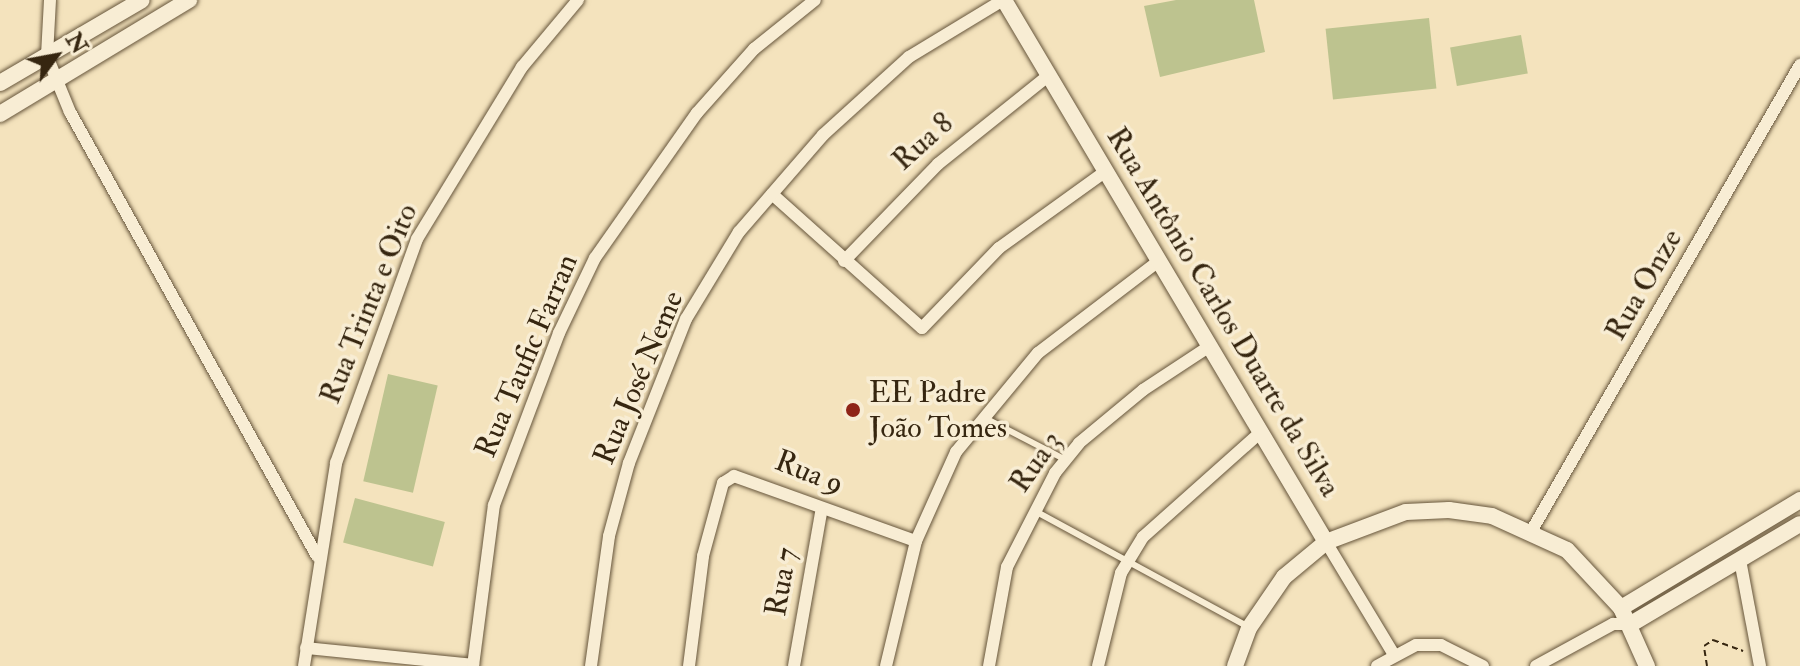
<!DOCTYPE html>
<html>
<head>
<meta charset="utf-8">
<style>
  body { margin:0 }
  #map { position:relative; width:1800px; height:666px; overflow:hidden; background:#f4e3bd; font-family:"IM FELL Double Pica",serif }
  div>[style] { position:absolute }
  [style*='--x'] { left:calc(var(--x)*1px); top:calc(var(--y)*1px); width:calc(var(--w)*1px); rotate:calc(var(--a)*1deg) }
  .green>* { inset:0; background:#bdc38f; transform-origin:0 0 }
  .path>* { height:2px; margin-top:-1px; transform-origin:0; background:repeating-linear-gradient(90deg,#362610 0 6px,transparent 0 10px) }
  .roads { filter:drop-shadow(0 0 2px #66553b) drop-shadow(0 0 2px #66553b) }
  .lane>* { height:6px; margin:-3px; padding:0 3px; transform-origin:3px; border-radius:3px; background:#f8edd4 }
  .street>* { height:12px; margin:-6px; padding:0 6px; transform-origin:6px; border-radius:6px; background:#f8edd4 }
  .secondary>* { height:16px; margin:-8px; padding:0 8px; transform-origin:8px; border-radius:8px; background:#f8edd4 }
  .dots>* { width:22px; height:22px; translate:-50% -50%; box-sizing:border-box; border:4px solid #f8edd4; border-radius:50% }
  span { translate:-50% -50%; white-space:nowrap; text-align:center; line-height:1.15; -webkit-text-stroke:7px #f8edd4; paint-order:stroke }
  .street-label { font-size:30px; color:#362610 }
  .poi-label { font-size:30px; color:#362610 }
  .left { translate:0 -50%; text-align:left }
  .north { position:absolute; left:16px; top:16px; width:80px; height:80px; -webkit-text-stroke:6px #f8edd4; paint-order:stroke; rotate:58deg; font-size:22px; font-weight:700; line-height:32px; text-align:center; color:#362610 }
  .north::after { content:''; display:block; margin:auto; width:28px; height:36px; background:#362610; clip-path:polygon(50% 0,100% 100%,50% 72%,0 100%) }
</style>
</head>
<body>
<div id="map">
  <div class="green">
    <i style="clip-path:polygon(1176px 0,1254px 0,1265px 52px,1160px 77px,1144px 6px)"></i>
    <i style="left:1429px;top:18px;width:71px;height:104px;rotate:84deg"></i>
    <i style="left:1521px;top:35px;width:39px;height:72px;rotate:80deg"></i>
    <i style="left:388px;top:374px;width:51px;height:110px;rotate:13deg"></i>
    <i style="left:355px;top:498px;width:93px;height:46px;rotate:15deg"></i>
  </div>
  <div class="path">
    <i style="--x:1707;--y:666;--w:20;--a:-99"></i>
    <i style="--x:1704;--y:646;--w:11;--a:-34"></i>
    <i style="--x:1713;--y:640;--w:32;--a:20"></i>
  </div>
  <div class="roads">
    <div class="lane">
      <i style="--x:985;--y:418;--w:89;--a:27.4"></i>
      <i style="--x:1035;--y:511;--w:241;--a:28.5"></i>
    </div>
    <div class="street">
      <i style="--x:50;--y:0;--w:56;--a:93.1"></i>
      <i style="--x:47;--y:56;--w:61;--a:67.7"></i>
      <i style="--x:70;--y:112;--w:508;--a:60.91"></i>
      <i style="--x:772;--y:194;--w:201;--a:41.8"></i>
      <i style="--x:922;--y:328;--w:111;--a:-46.1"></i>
      <i style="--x:999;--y:248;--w:132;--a:-35.7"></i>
      <i style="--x:844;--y:261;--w:135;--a:-45.9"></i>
      <i style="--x:938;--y:164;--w:142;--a:-38.7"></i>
      <i style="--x:1532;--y:530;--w:537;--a:-60.04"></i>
      <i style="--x:1326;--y:542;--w:130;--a:58.9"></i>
      <i style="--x:1740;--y:560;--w:108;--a:79.3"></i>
      <i style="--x:306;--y:648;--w:168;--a:5.8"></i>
      <i style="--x:304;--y:666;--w:206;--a:-81"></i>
      <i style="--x:336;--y:463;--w:238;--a:-70.1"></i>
      <i style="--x:417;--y:239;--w:202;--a:-58.6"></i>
      <i style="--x:522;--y:67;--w:87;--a:-50.1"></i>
      <i style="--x:473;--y:666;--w:162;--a:-82.6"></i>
      <i style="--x:494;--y:505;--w:184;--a:-69.3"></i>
      <i style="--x:559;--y:333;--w:83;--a:-64.4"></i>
      <i style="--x:595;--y:258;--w:177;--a:-54.9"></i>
      <i style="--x:697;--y:113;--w:86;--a:-48.3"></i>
      <i style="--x:754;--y:49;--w:78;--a:-38.8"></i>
      <i style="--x:591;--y:666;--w:131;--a:-82.1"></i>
      <i style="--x:609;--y:536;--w:76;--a:-74.7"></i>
      <i style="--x:629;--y:463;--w:155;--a:-68.4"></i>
      <i style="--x:686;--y:319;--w:102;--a:-58.7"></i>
      <i style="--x:739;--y:232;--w:128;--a:-49.1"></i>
      <i style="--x:823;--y:135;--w:116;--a:-42.2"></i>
      <i style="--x:909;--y:57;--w:110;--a:-31.2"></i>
      <i style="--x:689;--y:666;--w:111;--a:-82.7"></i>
      <i style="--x:703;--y:556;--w:76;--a:-74.7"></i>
      <i style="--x:723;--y:483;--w:13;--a:-32"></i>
      <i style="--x:734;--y:476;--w:193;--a:19.7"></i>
      <i style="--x:794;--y:666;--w:160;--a:-80"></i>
      <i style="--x:886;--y:666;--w:129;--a:-76.5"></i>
      <i style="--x:916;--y:541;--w:98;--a:-65.8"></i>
      <i style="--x:956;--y:452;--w:129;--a:-50.4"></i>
      <i style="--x:1038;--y:353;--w:153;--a:-37.3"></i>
      <i style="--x:989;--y:666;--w:101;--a:-79.7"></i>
      <i style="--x:1007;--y:567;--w:106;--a:-62.9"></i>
      <i style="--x:1055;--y:473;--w:38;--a:-51"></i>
      <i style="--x:1079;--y:443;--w:83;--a:-39.6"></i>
      <i style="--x:1143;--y:390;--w:80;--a:-33.3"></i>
      <i style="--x:1098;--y:666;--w:96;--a:-76.1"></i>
      <i style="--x:1121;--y:573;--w:42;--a:-58.6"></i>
      <i style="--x:1143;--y:537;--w:158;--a:-41.7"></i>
      <i style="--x:1377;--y:666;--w:44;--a:-28.3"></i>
      <i style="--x:1416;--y:645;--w:25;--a:0"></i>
      <i style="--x:1441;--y:645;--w:47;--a:26.6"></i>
      <i style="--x:1536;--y:666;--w:88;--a:-28.6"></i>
      <i style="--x:1613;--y:624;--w:18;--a:0"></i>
    </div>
    <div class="secondary">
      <i style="--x:1004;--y:0;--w:630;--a:59.29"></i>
      <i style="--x:0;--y:83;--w:164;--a:-30.3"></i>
      <i style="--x:0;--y:114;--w:221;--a:-31.1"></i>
      <i style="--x:1621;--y:608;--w:209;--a:-31.1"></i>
      <i style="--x:1631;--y:624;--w:196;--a:-30.6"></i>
      <i style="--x:1235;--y:666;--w:40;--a:-69.8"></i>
      <i style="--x:1249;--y:628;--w:62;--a:-55.5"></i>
      <i style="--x:1284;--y:577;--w:55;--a:-39.8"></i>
      <i style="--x:1326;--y:542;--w:85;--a:-20.6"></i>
      <i style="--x:1406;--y:512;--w:43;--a:-2.7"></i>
      <i style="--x:1449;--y:510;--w:43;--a:7.9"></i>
      <i style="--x:1492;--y:516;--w:82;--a:24.4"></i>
      <i style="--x:1567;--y:550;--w:79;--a:47"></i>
      <i style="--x:1621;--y:608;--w:64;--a:65.9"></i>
    </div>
  </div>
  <div class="dots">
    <i style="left:853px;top:410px;background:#8f2418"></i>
  </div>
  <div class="street-label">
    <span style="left:923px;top:142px;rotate:-42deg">Rua 8</span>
    <span style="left:1644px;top:285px;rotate:-60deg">Rua Onze</span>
    <span style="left:369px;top:304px;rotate:-68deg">Rua Trinta e Oito</span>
    <span style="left:1223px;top:312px;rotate:59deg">Rua Antônio Carlos Duarte da Silva</span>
    <span style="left:527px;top:356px;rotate:-67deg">Rua Taufic Farran</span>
    <span style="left:639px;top:378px;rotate:-67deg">Rua José Neme</span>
    <span style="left:1036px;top:462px;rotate:-55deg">Rua 3</span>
    <span style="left:809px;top:473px;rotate:22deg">Rua 9</span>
    <span style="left:782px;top:582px;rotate:-80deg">Rua 7</span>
  </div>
  <div class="poi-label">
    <span class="left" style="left:869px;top:410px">EE Padre<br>João Tomes</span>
  </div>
  <div class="north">N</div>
</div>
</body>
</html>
